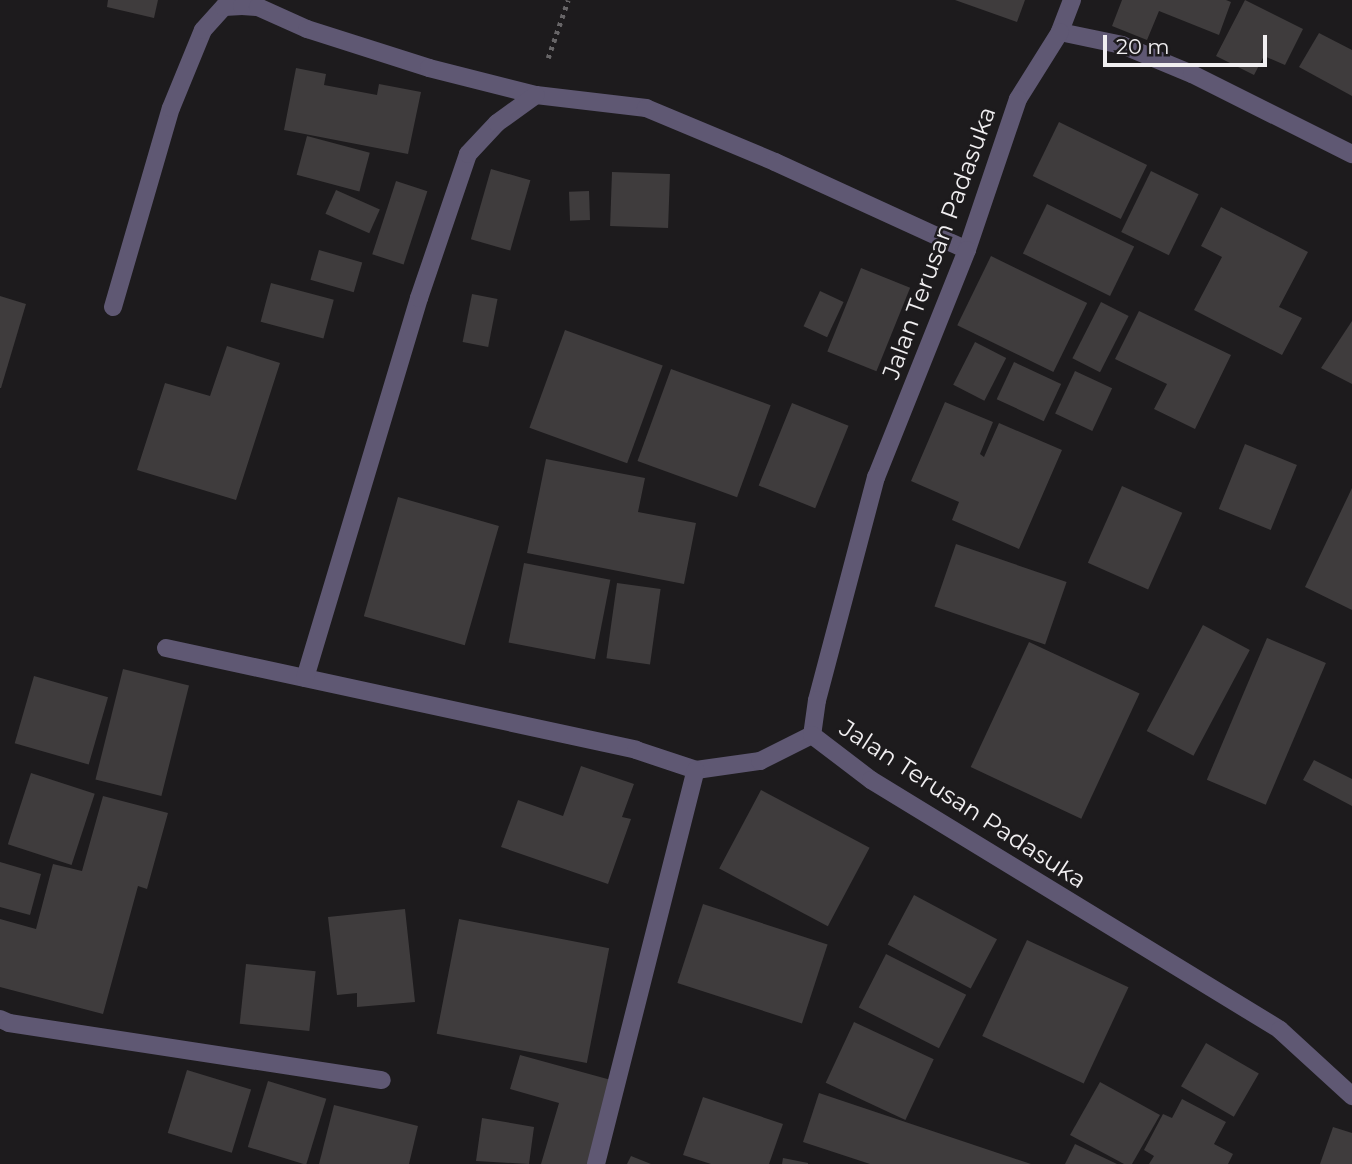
<!DOCTYPE html>
<html>
<head>
<meta charset="utf-8">
<style>
  body { margin:0 }
  #map { position:relative; width:1352px; height:1164px; overflow:hidden; background:#1d1b1d; font-family:Montserrat,sans-serif }
  div>[style] { position:absolute }
  [style*='--x'] { left:calc(var(--x)*1px); top:calc(var(--y)*1px); width:calc(var(--w)*1px); rotate:calc(var(--a)*1deg) }
  .building>* { inset:0; background:#3f3c3d; transform-origin:0 0 }
  .path>* { height:4.5px; margin-top:-2.25px; transform-origin:0; background:repeating-linear-gradient(90deg,#676567 0 3.5px,transparent 0 8.5px) }
  .minor>* { height:18px; margin:-9px; padding:0 9px; transform-origin:9px; border-radius:9px; background:#5f5873 }
  .tertiary>* { height:18px; margin:-9px; padding:0 9px; transform-origin:9px; border-radius:9px; background:#5f5873 }
  span { translate:-50% -50%; white-space:nowrap; text-align:center; line-height:1.15; -webkit-text-stroke:5px #1d1b1d; paint-order:stroke }
  .street-label { font-size:24px; color:#f1eff1 }
  .scale { position:absolute; left:1103px; top:35px; width:164px; height:32px; box-sizing:border-box; border:4px solid #f1eff1; border-top:0; padding-left:9px; font-size:21px; line-height:24px; white-space:nowrap; color:#f1eff1; -webkit-text-stroke:5px #1d1b1d; paint-order:stroke }
</style>
</head>
<body>
<div id="map">
  <div class="building">
    <i style="clip-path:polygon(108px 0,158px 0,154px 18px,107px 7px)"></i>
    <i style="clip-path:polygon(955px 0,1025px 0,1017px 22px)"></i>
    <i style="clip-path:polygon(1122px 0,1226px 0,1231px 2px,1219px 35px,1159px 11px,1147px 40px,1112px 26px)"></i>
    <i style="clip-path:polygon(1245px 0,1303px 29px,1285px 65px,1264px 56px,1254px 75px,1216px 56px)"></i>
    <i style="clip-path:polygon(1319px 33px,1352px 50px,1352px 96px,1299px 67px)"></i>
    <i style="clip-path:polygon(296px 68px,326px 74px,324px 85px,377px 95px,379px 84px,421px 92px,408px 154px,284px 130px)"></i>
    <i style="left:1059px;top:122px;width:98px;height:60px;rotate:26deg"></i>
    <i style="left:307px;top:136px;width:65px;height:40px;rotate:15deg"></i>
    <i style="left:491px;top:169px;width:41px;height:73px;rotate:16deg"></i>
    <i style="left:1151px;top:171px;width:53px;height:68px;rotate:26deg"></i>
    <i style="left:612px;top:172px;width:58px;height:54px;rotate:2deg"></i>
    <i style="left:396px;top:181px;width:33px;height:77px;rotate:18deg"></i>
    <i style="left:336px;top:190px;width:48px;height:26px;rotate:24deg"></i>
    <i style="left:589px;top:191px;width:29px;height:20px;rotate:88deg"></i>
    <i style="left:1047px;top:204px;width:97px;height:55px;rotate:26deg"></i>
    <i style="clip-path:polygon(1221px 207px,1308px 252px,1279px 307px,1302px 318px,1282px 355px,1194px 310px,1222px 257px,1201px 246px)"></i>
    <i style="left:319px;top:250px;width:45px;height:31px;rotate:16deg"></i>
    <i style="left:991px;top:256px;width:107px;height:77px;rotate:26deg"></i>
    <i style="left:861px;top:268px;width:53px;height:90px;rotate:22deg"></i>
    <i style="left:271px;top:283px;width:65px;height:40px;rotate:15deg"></i>
    <i style="left:820px;top:291px;width:26px;height:39px;rotate:25deg"></i>
    <i style="left:472px;top:294px;width:26px;height:49px;rotate:11deg"></i>
    <i style="clip-path:polygon(0 296px,26px 304px,1px 388px,0 388px)"></i>
    <i style="left:1101px;top:302px;width:31px;height:63px;rotate:27deg"></i>
    <i style="clip-path:polygon(1139px 311px,1231px 355px,1195px 429px,1154px 409px,1167px 384px,1115px 359px)"></i>
    <i style="clip-path:polygon(1352px 321px,1352px 384px,1321px 368px)"></i>
    <i style="left:565px;top:330px;width:104px;height:104px;rotate:20deg"></i>
    <i style="left:975px;top:342px;width:35px;height:48px;rotate:27deg"></i>
    <i style="clip-path:polygon(227px 346px,280px 363px,236px 500px,137px 470px,165px 383px,210px 396px)"></i>
    <i style="left:1014px;top:362px;width:52px;height:41px;rotate:25deg"></i>
    <i style="left:671px;top:369px;width:106px;height:98px;rotate:20deg"></i>
    <i style="left:1075px;top:371px;width:41px;height:47px;rotate:25deg"></i>
    <i style="clip-path:polygon(945px 402px,993px 422px,980px 454px,984px 457px,999px 423px,1062px 450px,1019px 549px,952px 520px,959px 502px,911px 481px)"></i>
    <i style="left:792px;top:403px;width:61px;height:89px;rotate:22deg"></i>
    <i style="left:1245px;top:444px;width:56px;height:70px;rotate:22deg"></i>
    <i style="clip-path:polygon(546px 459px,645px 478px,638px 512px,696px 523px,684px 584px,527px 553px)"></i>
    <i style="left:1122px;top:486px;width:66px;height:84px;rotate:24deg"></i>
    <i style="clip-path:polygon(1352px 488px,1352px 610px,1305px 587px)"></i>
    <i style="left:398px;top:497px;width:105px;height:124px;rotate:16deg"></i>
    <i style="left:956px;top:544px;width:117px;height:66px;rotate:19deg"></i>
    <i style="left:524px;top:563px;width:88px;height:81px;rotate:11deg"></i>
    <i style="left:617px;top:583px;width:44px;height:76px;rotate:8deg"></i>
    <i style="left:1203px;top:625px;width:53px;height:120px;rotate:28deg"></i>
    <i style="left:1267px;top:638px;width:64px;height:154px;rotate:23deg"></i>
    <i style="left:1029px;top:642px;width:122px;height:138px;rotate:25deg"></i>
    <i style="left:123px;top:669px;width:68px;height:114px;rotate:14deg"></i>
    <i style="left:34px;top:676px;width:77px;height:70px;rotate:16deg"></i>
    <i style="clip-path:polygon(1314px 760px,1352px 779px,1352px 806px,1303px 780px)"></i>
    <i style="clip-path:polygon(581px 766px,634px 784px,622px 817px,631px 819px,608px 884px,501px 847px,518px 800px,563px 816px)"></i>
    <i style="left:31px;top:773px;width:67px;height:75px;rotate:18deg"></i>
    <i style="left:761px;top:790px;width:123px;height:89px;rotate:28deg"></i>
    <i style="clip-path:polygon(103px 796px,168px 813px,147px 889px,138px 886px,103px 1014px,0 987px,0 919px,36px 929px,53px 864px,82px 871px)"></i>
    <i style="clip-path:polygon(0 862px,41px 874px,30px 915px,0 907px)"></i>
    <i style="left:914px;top:895px;width:94px;height:56px;rotate:28deg"></i>
    <i style="left:703px;top:904px;width:131px;height:83px;rotate:18deg"></i>
    <i style="clip-path:polygon(405px 909px,415px 1002px,357px 1007px,357px 993px,337px 995px,328px 917px)"></i>
    <i style="left:459px;top:919px;width:153px;height:117px;rotate:11deg"></i>
    <i style="left:1027px;top:940px;width:112px;height:106px;rotate:25deg"></i>
    <i style="left:886px;top:954px;width:90px;height:60px;rotate:27deg"></i>
    <i style="left:246px;top:964px;width:70px;height:60px;rotate:6deg"></i>
    <i style="left:854px;top:1022px;width:88px;height:67px;rotate:25deg"></i>
    <i style="left:1206px;top:1043px;width:61px;height:50px;rotate:30deg"></i>
    <i style="clip-path:polygon(520px 1055px,611px 1080px,588px 1164px,541px 1164px,559px 1103px,510px 1089px)"></i>
    <i style="left:187px;top:1070px;width:67px;height:66px;rotate:17deg"></i>
    <i style="left:268px;top:1081px;width:61px;height:69px;rotate:17deg"></i>
    <i style="clip-path:polygon(1100px 1082px,1160px 1115px,1132px 1164px,1124px 1164px,1070px 1135px)"></i>
    <i style="clip-path:polygon(819px 1093px,1031px 1164px,870px 1164px,803px 1142px)"></i>
    <i style="clip-path:polygon(703px 1097px,783px 1124px,769px 1164px,711px 1164px,683px 1155px)"></i>
    <i style="clip-path:polygon(1182px 1099px,1226px 1122px,1214px 1144px,1233px 1154px,1228px 1164px,1149px 1164px,1154px 1156px,1144px 1150px,1163px 1114px,1172px 1118px)"></i>
    <i style="clip-path:polygon(334px 1105px,418px 1126px,409px 1164px,319px 1164px)"></i>
    <i style="clip-path:polygon(482px 1118px,534px 1127px,529px 1164px,476px 1161px)"></i>
    <i style="clip-path:polygon(1333px 1127px,1352px 1133px,1352px 1164px,1320px 1164px)"></i>
    <i style="clip-path:polygon(1075px 1144px,1117px 1164px,1065px 1164px)"></i>
    <i style="clip-path:polygon(631px 1156px,651px 1164px,627px 1164px)"></i>
    <i style="clip-path:polygon(783px 1158px,808px 1163px,808px 1164px,782px 1164px)"></i>
  </div>
  <div class="path">
    <i style="--x:548;--y:58;--w:61;--a:-71"></i>
  </div>
  <div class="minor">
    <i style="--x:1060;--y:32;--w:63;--a:11.8"></i>
    <i style="--x:1122;--y:45;--w:76;--a:22.5"></i>
    <i style="--x:1192;--y:74;--w:179;--a:26.6"></i>
    <i style="--x:113;--y:307;--w:207;--a:-73.8"></i>
    <i style="--x:171;--y:108;--w:84;--a:-67.7"></i>
    <i style="--x:203;--y:30;--w:31;--a:-48"></i>
    <i style="--x:224;--y:7;--w:18;--a:-3"></i>
    <i style="--x:242;--y:6;--w:16;--a:4"></i>
    <i style="--x:258;--y:7;--w:54;--a:24.2"></i>
    <i style="--x:307;--y:29;--w:128;--a:17.7"></i>
    <i style="--x:429;--y:68;--w:110;--a:14.2"></i>
    <i style="--x:536;--y:95;--w:111;--a:6.7"></i>
    <i style="--x:646;--y:108;--w:140;--a:22.7"></i>
    <i style="--x:775;--y:162;--w:211;--a:24.6"></i>
    <i style="--x:166;--y:648;--w:481;--a:12.2"></i>
    <i style="--x:636;--y:750;--w:63;--a:18.4"></i>
    <i style="--x:696;--y:770;--w:65;--a:-8"></i>
    <i style="--x:760;--y:761;--w:58;--a:-26.6"></i>
    <i style="--x:305;--y:678;--w:397;--a:-73.3"></i>
    <i style="--x:419;--y:298;--w:152;--a:-71.2"></i>
    <i style="--x:468;--y:154;--w:42;--a:-46.9"></i>
    <i style="--x:497;--y:123;--w:48;--a:-35.7"></i>
    <i style="--x:0;--y:1019;--w:10;--a:24"></i>
    <i style="--x:9;--y:1023;--w:377;--a:8.7"></i>
    <i style="--x:596;--y:1164;--w:406;--a:-75.8"></i>
  </div>
  <div class="tertiary">
    <i style="--x:1072;--y:0;--w:34;--a:111"></i>
    <i style="--x:1060;--y:32;--w:79;--a:122.1"></i>
    <i style="--x:1018;--y:99;--w:159;--a:108.7"></i>
    <i style="--x:967;--y:250;--w:245;--a:111.8"></i>
    <i style="--x:876;--y:477;--w:231;--a:104.8"></i>
    <i style="--x:817;--y:700;--w:35;--a:98"></i>
    <i style="--x:812;--y:735;--w:74;--a:37.3"></i>
    <i style="--x:871;--y:780;--w:479;--a:31.4"></i>
    <i style="--x:1280;--y:1030;--w:98;--a:42.5"></i>
  </div>
  <div class="street-label">
    <span style="left:939px;top:243px;rotate:-70deg">Jalan Terusan Padasuka</span>
    <span style="left:963px;top:804px;rotate:33deg">Jalan Terusan Padasuka</span>
  </div>
  <div class="scale">20 m</div>
</div>
</body>
</html>
